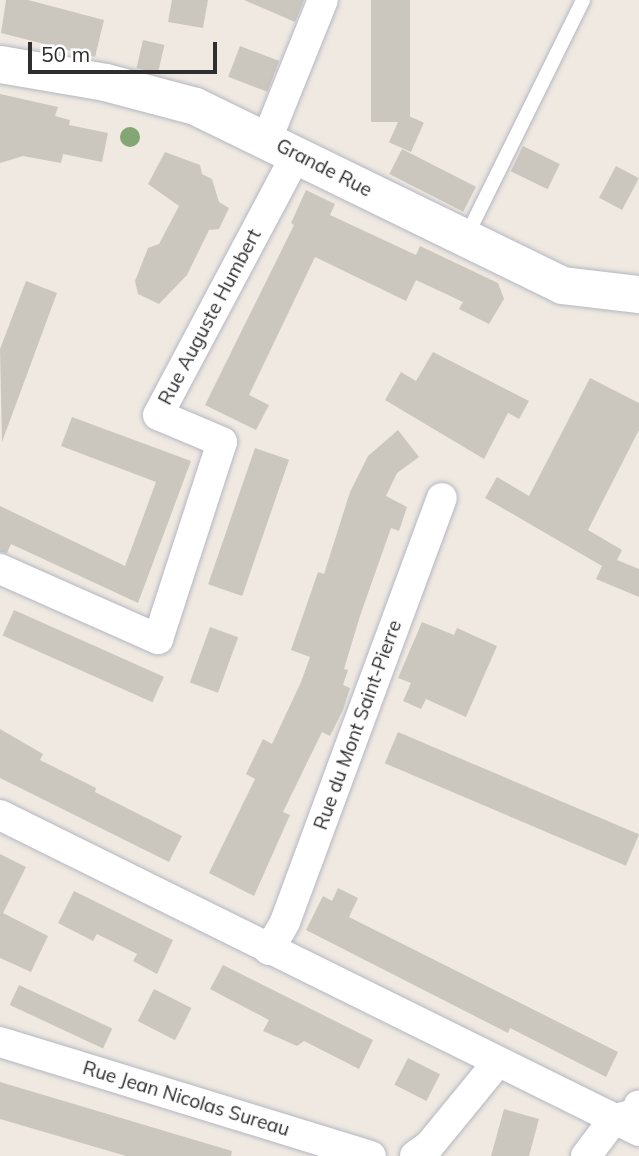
<!DOCTYPE html>
<html>
<head>
<meta charset="utf-8">
<style>
  body { margin:0 }
  #map { position:relative; width:639px; height:1156px; overflow:hidden; background:#efe9e1; font-family:Mulish,sans-serif }
  div>[style] { position:absolute }
  [style*='--x'] { left:calc(var(--x)*1px); top:calc(var(--y)*1px); width:calc(var(--w)*1px); rotate:calc(var(--a)*1deg) }
  .building>* { inset:0; background:#cbc7bf; transform-origin:0 0 }
  .roads { filter:drop-shadow(0 0 2px #b4b7c1) drop-shadow(0 0 2px #b4b7c1) }
  .service>* { height:14px; margin:-7px; padding:0 7px; transform-origin:7px; border-radius:7px; background:#fff }
  .minor>* { height:30px; margin:-15px; padding:0 15px; transform-origin:15px; border-radius:15px; background:#fff }
  .tertiary>* { height:37px; margin:-18.5px; padding:0 18.5px; transform-origin:18.5px; border-radius:18.5px; background:#fff }
  .trees>* { width:20px; height:20px; margin:-10px; border-radius:50%; background:#84a574 }
  span { translate:-50% -50%; white-space:nowrap; text-align:center; line-height:1.15; -webkit-text-stroke:6px #fff; paint-order:stroke }
  .street-label { font-size:19px; color:#2e2e2e }
  .scale { position:absolute; left:28px; top:42px; width:189px; height:32px; box-sizing:border-box; border:4px solid #2e2e2e; border-top:0; padding-left:9px; font-size:21px; line-height:24px; white-space:nowrap; color:#2e2e2e; -webkit-text-stroke:5px #fff; paint-order:stroke }
</style>
</head>
<body>
<div id="map">
  <div class="building">
    <i style="clip-path:polygon(6px 0,28px 0,104px 20px,95px 57px,1px 33px)"></i>
    <i style="clip-path:polygon(172px 0,208px 0,203px 28px,168px 22px)"></i>
    <i style="clip-path:polygon(244px 0,304px 0,295px 22px)"></i>
    <i style="left:371px;top:0;width:39px;height:122px"></i>
    <i style="left:143px;top:40px;width:22px;height:29px;rotate:13deg"></i>
    <i style="left:240px;top:46px;width:42px;height:33px;rotate:21deg"></i>
    <i style="clip-path:polygon(0 94px,58px 107px,55px 116px,70px 120px,69px 125px,108px 133px,102px 162px,63px 154px,61px 163px,23px 156px,0 163px)"></i>
    <i style="left:402px;top:113px;width:24px;height:32px;rotate:24deg"></i>
    <i style="left:523px;top:146px;width:41px;height:28px;rotate:26deg"></i>
    <i style="left:402px;top:149px;width:83px;height:28px;rotate:27deg"></i>
    <i style="clip-path:polygon(165px 152px,200px 165px,202px 174px,212px 179px,219px 202px,229px 208px,219px 229px,209px 230px,187px 275px,159px 304px,138px 294px,135px 281px,148px 248px,159px 244px,179px 206px,148px 184px)"></i>
    <i style="left:616px;top:166px;width:26px;height:36px;rotate:28deg"></i>
    <i style="clip-path:polygon(306px 190px,335px 204px,330px 215px,416px 255px,420px 246px,498px 283px,504px 299px,489px 324px,459px 309px,463px 302px,416px 280px,406px 301px,315px 257px,249px 395px,269px 405px,256px 430px,205px 405px,294px 225px,291px 223px)"></i>
    <i style="clip-path:polygon(26px 281px,57px 293px,2px 442px,0 349px)"></i>
    <i style="clip-path:polygon(433px 352px,529px 401px,519px 419px,508px 413px,484px 459px,385px 400px,401px 372px,416px 381px)"></i>
    <i style="clip-path:polygon(590px 378px,639px 403px,639px 430px,588px 530px,622px 550px,617px 560px,639px 569px,639px 597px,596px 579px,602px 566px,485px 498px,497px 477px,529px 496px)"></i>
    <i style="clip-path:polygon(72px 417px,191px 461px,138px 603px,11px 544px,7px 553px,0 552px,0 506px,125px 566px,156px 482px,61px 446px)"></i>
    <i style="clip-path:polygon(398px 430px,419px 457px,397px 473px,386px 496px,407px 507px,399px 531px,391px 528px,360px 616px,344px 669px,348px 670px,343px 685px,350px 688px,343px 710px,330px 736px,322px 732px,283px 812px,290px 815px,254px 896px,209px 873px,255px 779px,246px 774px,263px 739px,272px 744px,301px 682px,310px 657px,291px 650px,318px 572px,324px 574px,350px 492px,368px 456px)"></i>
    <i style="left:255px;top:448px;width:36px;height:144px;rotate:19deg"></i>
    <i style="left:14px;top:610px;width:164px;height:28px;rotate:24deg"></i>
    <i style="clip-path:polygon(422px 622px,454px 635px,457px 628px,497px 646px,466px 717px,426px 699px,421px 709px,403px 701px,411px 683px,398px 678px)"></i>
    <i style="left:210px;top:627px;width:30px;height:59px;rotate:20deg"></i>
    <i style="clip-path:polygon(0 729px,43px 754px,40px 760px,96px 788px,95px 792px,182px 836px,169px 862px,0 778px)"></i>
    <i style="left:398px;top:732px;width:262px;height:34px;rotate:23deg"></i>
    <i style="clip-path:polygon(0 854px,26px 867px,3px 913px,48px 936px,31px 972px,0 958px)"></i>
    <i style="clip-path:polygon(338px 888px,358px 898px,349px 917px,618px 1052px,606px 1077px,510px 1028px,508px 1033px,306px 930px,323px 896px,332px 901px)"></i>
    <i style="clip-path:polygon(74px 891px,173px 940px,157px 974px,133px 961px,137px 954px,97px 934px,93px 941px,58px 923px)"></i>
    <i style="clip-path:polygon(223px 965px,373px 1040px,359px 1069px,304px 1041px,297px 1046px,263px 1031px,269px 1020px,210px 989px)"></i>
    <i style="left:19px;top:985px;width:103px;height:22px;rotate:25deg"></i>
    <i style="left:154px;top:989px;width:42px;height:36px;rotate:27deg"></i>
    <i style="left:408px;top:1058px;width:36px;height:30px;rotate:27deg"></i>
    <i style="clip-path:polygon(0 1082px,232px 1151px,231px 1156px,126px 1156px,0 1119px)"></i>
    <i style="clip-path:polygon(504px 1109px,539px 1119px,529px 1156px,491px 1156px)"></i>
  </div>
  <div class="roads">
    <div class="service">
      <i style="--x:466;--y:237;--w:264;--a:-63.7"></i>
    </div>
    <div class="minor">
      <i style="--x:267;--y:139;--w:150;--a:-68.1"></i>
      <i style="--x:0;--y:569;--w:173;--a:23.9"></i>
      <i style="--x:158;--y:639;--w:207;--a:-72"></i>
      <i style="--x:222;--y:442;--w:69;--a:-157.1"></i>
      <i style="--x:158;--y:415;--w:296;--a:-62"></i>
      <i style="--x:0;--y:815;--w:713;--a:26.31"></i>
      <i style="--x:269;--y:950;--w:32;--a:-60"></i>
      <i style="--x:285;--y:922;--w:452;--a:-69.7"></i>
      <i style="--x:0;--y:1042;--w:388;--a:17.1"></i>
      <i style="--x:415;--y:1156;--w:17;--a:-36"></i>
      <i style="--x:429;--y:1146;--w:107;--a:-50.7"></i>
      <i style="--x:586;--y:1156;--w:46;--a:-52.9"></i>
      <i style="--x:614;--y:1119;--w:23;--a:-13"></i>
      <i style="--x:636;--y:1114;--w:9;--a:-72"></i>
    </div>
    <div class="tertiary">
      <i style="--x:0;--y:64;--w:107;--a:9.7"></i>
      <i style="--x:105;--y:82;--w:93;--a:14.9"></i>
      <i style="--x:195;--y:106;--w:408;--a:26"></i>
      <i style="--x:562;--y:285;--w:78;--a:6.7"></i>
    </div>
  </div>
  <div class="trees">
    <i style="left:130px;top:137px"></i>
  </div>
  <div class="street-label">
    <span style="left:324px;top:168px;rotate:27deg">Grande Rue</span>
    <span style="left:210px;top:317px;rotate:-62deg">Rue Auguste Humbert</span>
    <span style="left:358px;top:725px;rotate:-70deg">Rue du Mont Saint-Pierre</span>
    <span style="left:186px;top:1099px;rotate:17deg">Rue Jean Nicolas Sureau</span>
  </div>
  <div class="scale">50 m</div>
</div>
</body>
</html>
